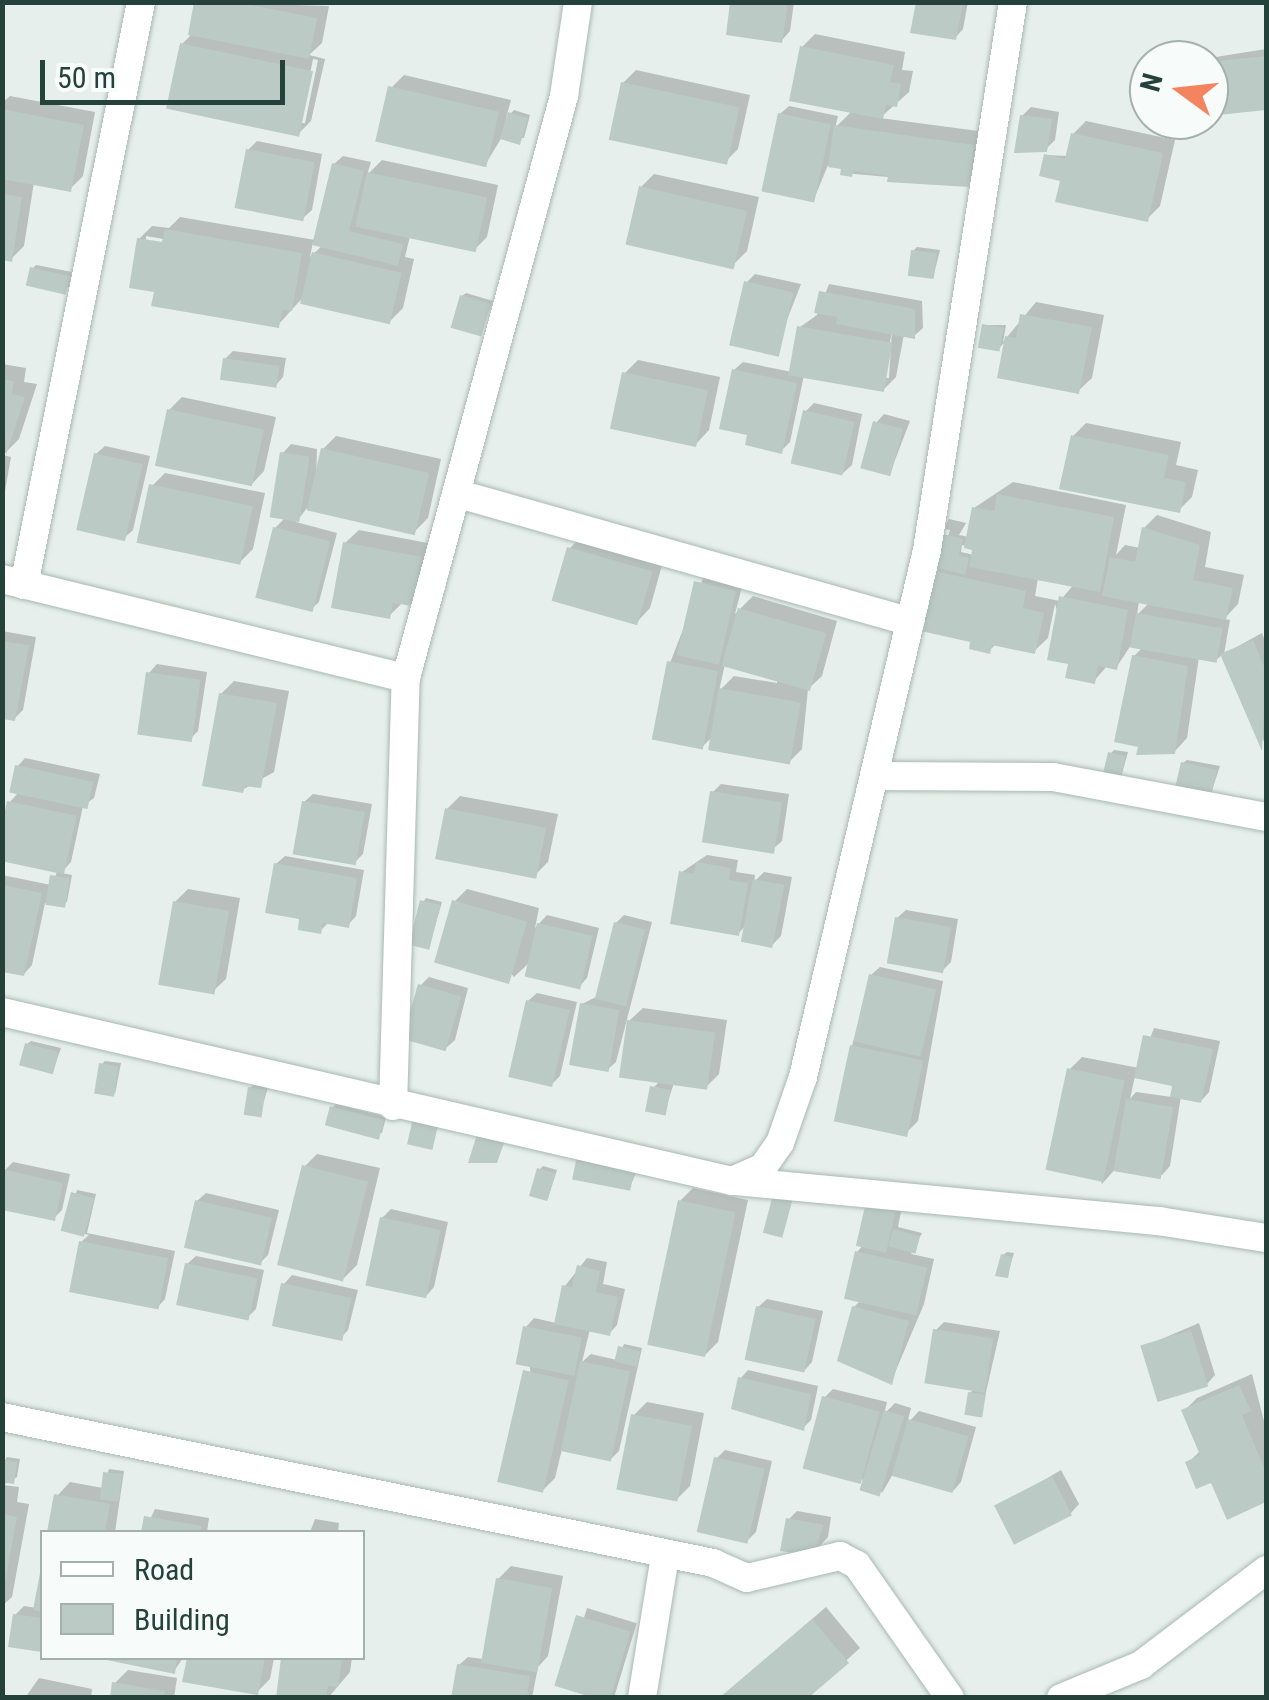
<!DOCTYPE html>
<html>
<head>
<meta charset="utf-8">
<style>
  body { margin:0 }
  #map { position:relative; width:1269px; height:1700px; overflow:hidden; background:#e6efeb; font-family:"Roboto Condensed",sans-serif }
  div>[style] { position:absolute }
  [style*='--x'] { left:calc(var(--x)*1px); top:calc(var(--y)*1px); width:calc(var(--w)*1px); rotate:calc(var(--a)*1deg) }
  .shadow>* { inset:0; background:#0003; transform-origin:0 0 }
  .building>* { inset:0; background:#bbcac4; transform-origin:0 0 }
  .roads { filter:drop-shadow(0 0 2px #a8b8b2) drop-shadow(0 0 2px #a8b8b2) }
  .street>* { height:28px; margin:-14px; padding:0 14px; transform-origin:14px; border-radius:14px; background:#fff }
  span { translate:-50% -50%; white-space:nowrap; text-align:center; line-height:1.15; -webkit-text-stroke:10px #f7fbf9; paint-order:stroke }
  .frame { position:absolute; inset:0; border:5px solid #24423a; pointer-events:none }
  .legend { position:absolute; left:40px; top:1530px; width:325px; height:130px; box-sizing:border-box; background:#f7fbf9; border:2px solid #a3b1ad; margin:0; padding:12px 18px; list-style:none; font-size:30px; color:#24423a }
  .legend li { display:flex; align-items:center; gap:20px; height:50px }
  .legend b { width:50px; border:2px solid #a3b1ad }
  .north { position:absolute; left:1129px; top:40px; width:100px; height:100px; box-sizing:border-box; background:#f7fbf9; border:2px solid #a3b1ad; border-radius:50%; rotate:285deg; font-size:28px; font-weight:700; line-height:40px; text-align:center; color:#24423a }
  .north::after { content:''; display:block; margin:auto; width:35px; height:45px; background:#f4845f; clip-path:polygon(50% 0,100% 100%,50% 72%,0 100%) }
  .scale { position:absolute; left:40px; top:60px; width:245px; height:45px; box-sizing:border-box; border:5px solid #24423a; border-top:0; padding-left:12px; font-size:30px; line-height:35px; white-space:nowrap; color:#24423a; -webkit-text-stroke:8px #f7fbf9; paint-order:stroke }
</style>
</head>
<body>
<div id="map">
  <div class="shadow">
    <i style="clip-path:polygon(evenodd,197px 2px,329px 6px,322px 43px,309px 55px,325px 59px,311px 121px,298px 134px,182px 44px,190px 36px,197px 2px,313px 59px,318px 60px,305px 123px,300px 123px,313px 59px)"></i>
    <i style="clip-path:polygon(732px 2px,794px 2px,790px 31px,782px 40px)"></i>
    <i style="clip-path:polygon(918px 2px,968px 2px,963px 29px,955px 38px)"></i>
    <i style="clip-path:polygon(815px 34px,905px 52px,902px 70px,913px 71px,909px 92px,880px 118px,986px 132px,981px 171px,968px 184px,843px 173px,844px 167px,828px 165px,814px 199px,780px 114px,789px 106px,838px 116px,835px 128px,852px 111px,802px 47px)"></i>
    <i style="clip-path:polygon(1266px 49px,1266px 108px,1209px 114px,1209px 60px,1197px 60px)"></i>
    <i style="clip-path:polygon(636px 70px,750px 95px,738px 149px,725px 162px,623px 83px)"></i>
    <i style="clip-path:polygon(404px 75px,511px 100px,506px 118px,514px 110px,530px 115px,524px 138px,502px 137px,485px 165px,391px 88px)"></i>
    <i style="clip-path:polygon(10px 96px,95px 112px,83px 176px,70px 189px,34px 182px,24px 246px,11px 259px,2px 258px,2px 103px)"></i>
    <i style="clip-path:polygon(1031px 107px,1059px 112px,1055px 140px,1046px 149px,1022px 116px)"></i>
    <i style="clip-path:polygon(1086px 121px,1175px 140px,1160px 206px,1147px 219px,1046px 155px,1068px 156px,1073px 134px)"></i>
    <i style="clip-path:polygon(257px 141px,322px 154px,312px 210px,303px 218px,248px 150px)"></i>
    <i style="clip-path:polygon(evenodd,343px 156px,371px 162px,367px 175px,382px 160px,498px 185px,487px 237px,474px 250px,410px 236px,405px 257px,414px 259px,403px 308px,390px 321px,306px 294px,278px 325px,157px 290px,139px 239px,152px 226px,169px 228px,180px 217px,315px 240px,334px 164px,343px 156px,146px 236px,175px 241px,174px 246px,146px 242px,146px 236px,343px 156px,313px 242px,323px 245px,310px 257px,313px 242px)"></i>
    <i style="clip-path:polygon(654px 174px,759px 197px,747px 251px,734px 264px,641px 187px)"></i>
    <i style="clip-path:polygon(917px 247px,940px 250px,933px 278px,913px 251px)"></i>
    <i style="clip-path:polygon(36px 265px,72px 272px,69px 288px,33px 268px)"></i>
    <i style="clip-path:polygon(755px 274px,801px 284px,774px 353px,747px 282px)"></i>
    <i style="clip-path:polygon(evenodd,829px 284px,922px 301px,923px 328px,914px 336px,904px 334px,896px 377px,883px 390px,804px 375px,790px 442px,781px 451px,750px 433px,734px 370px,743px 362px,792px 372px,800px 327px,817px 315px,829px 284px,892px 330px,889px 378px,884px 378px,892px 330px)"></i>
    <i style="clip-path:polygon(466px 293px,493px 301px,480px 334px,462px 296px)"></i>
    <i style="clip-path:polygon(1036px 302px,1104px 315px,1092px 378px,1078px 391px,1007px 340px,998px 349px,985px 325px,1006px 325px,1003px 342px)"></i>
    <i style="clip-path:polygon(233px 351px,286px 358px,283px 377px,275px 386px,225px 359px)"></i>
    <i style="clip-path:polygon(638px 360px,720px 377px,709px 430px,696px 444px,625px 373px)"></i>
    <i style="clip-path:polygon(2px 364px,26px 368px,24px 382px,37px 384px,19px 439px,3px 455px,11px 457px,2px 508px)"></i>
    <i style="clip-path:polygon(182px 397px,276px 417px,264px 471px,251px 485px,169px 410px)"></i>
    <i style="clip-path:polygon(814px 403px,862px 414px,852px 465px,843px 473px,805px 412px)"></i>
    <i style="clip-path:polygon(884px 414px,910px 421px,890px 473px,876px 423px)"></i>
    <i style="clip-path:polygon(1086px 423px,1181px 442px,1176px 465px,1198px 470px,1192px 497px,1179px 510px,1073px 436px)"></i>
    <i style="clip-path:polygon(336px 436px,441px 459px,428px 518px,415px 531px,307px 508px,296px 522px,337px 533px,319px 602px,310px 610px,275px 528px,285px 518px,283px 453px,291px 444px,317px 449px,316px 482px,323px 449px)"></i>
    <i style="clip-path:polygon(105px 446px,150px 456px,133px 530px,124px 538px,96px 454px)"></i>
    <i style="clip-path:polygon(165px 473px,265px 493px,253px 549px,240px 562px,152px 486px)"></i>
    <i style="clip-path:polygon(evenodd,1013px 482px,1126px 505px,1116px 555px,1125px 545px,1140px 548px,1144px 528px,1157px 515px,1211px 532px,1205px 567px,1244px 575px,1238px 604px,1224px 619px,1230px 620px,1224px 654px,1262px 633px,1266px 644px,1266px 746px,1223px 654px,1216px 660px,1199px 657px,1187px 738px,1174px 752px,1134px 656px,1143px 647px,1131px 645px,1116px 668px,1107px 666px,1094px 681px,1072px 662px,1055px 604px,1048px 638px,1034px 651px,997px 643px,989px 651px,973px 640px,936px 573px,950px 530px,944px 529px,949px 519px,966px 523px,959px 535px,969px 537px,974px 508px,1013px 482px,962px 545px,975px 548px,974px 555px,961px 552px,962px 545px,1013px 482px,1038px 578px,1074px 584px,1060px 601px,1035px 596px,1038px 578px,1013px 482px,1139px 601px,1149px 603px,1137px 615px,1139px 601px)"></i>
    <i style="clip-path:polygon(359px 530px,433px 544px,411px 604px,403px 602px,389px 616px,345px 543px)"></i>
    <i style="clip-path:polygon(583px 535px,664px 558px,650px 608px,637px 622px,570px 548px)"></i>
    <i style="clip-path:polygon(evenodd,705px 573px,743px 583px,735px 614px,753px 596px,837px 621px,822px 676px,808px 689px,802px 749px,789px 762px,713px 736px,702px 747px,670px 663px,705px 573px,725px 664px,777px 680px,777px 683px,734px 676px,719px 691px,725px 664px)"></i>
    <i style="clip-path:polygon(2px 631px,36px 637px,23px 710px,14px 719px,2px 717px)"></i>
    <i style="clip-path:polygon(157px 664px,207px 672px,198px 731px,189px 740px,149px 673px)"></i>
    <i style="clip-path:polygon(234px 681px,289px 691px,274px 772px,242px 790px,221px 694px)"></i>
    <i style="clip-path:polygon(1114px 750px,1128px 752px,1120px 781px,1111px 753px)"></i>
    <i style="clip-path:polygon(25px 758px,100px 774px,94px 798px,83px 806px,71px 862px,61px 873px,72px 875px,67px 902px,45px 903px,32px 965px,24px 974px,2px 969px,2px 875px,51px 885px,58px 870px,2px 859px,9px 803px,19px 792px,17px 767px)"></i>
    <i style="clip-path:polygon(1187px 760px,1220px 766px,1212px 790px,1183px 763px)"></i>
    <i style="clip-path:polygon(721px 784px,789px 794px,782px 841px,773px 849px,712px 793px)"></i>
    <i style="clip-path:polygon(313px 794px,372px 804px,363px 854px,354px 863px,304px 802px)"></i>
    <i style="clip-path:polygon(460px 796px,558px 814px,548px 862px,535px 875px,447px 809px)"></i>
    <i style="clip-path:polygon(707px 855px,738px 860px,736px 872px,755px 875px,754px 882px,764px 872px,792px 877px,781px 936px,772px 945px,748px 923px,738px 934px,682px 872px)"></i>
    <i style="clip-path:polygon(285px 856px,364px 870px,356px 916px,348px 925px,329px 922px,320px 931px,302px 917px,276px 864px)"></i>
    <i style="clip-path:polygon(188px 889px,240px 898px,226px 979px,212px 992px,175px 902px)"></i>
    <i style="clip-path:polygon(467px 889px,539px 908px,535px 928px,547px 915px,599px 928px,587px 978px,579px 987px,530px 962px,514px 977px,454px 902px)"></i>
    <i style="clip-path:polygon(426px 898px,442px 902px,429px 947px,423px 902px)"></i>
    <i style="clip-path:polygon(906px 910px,958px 919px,951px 962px,942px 971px,897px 918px)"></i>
    <i style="clip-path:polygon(624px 915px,652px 922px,616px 1062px,607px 1070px,582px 1004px,596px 997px,616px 923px)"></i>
    <i style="clip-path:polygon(880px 967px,943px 981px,918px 1121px,905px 1134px,852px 1046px,871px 975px)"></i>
    <i style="clip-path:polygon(429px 977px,468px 988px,455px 1040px,446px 1048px,420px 986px)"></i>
    <i style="clip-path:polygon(537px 993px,577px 1002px,560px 1076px,551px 1085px,528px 1001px)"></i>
    <i style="clip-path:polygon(643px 1008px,727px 1020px,719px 1074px,706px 1087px,674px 1083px,664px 1113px,653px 1088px,660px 1081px,629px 1021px)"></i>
    <i style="clip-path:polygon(evenodd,1154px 1028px,1220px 1041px,1209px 1092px,1201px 1101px,1181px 1096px,1170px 1166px,1162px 1175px,1116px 1168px,1102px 1184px,1069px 1070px,1082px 1057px,1139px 1068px,1154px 1028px,1135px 1076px,1175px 1084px,1172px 1097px,1136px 1092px,1130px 1099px,1135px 1076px)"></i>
    <i style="clip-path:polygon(31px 1041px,61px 1048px,53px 1071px,27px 1044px)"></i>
    <i style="clip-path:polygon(105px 1061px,121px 1063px,115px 1094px,101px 1065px)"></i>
    <i style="clip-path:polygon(253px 1085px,268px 1087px,260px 1115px,250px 1088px)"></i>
    <i style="clip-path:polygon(336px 1104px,386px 1117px,382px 1133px,333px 1107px)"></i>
    <i style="clip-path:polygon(317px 1154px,380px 1168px,357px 1265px,344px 1278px,304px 1167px)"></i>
    <i style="clip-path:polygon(642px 1158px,630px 1187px,575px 1177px)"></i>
    <i style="clip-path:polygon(13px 1162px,70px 1174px,62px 1210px,54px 1218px,5px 1170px)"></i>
    <i style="clip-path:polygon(543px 1166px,557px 1170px,548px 1198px,539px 1170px)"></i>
    <i style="clip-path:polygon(693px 1188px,748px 1200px,718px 1342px,705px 1355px,680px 1201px)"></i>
    <i style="clip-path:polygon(77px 1190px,96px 1194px,87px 1233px,175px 1251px,165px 1299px,157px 1308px,81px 1242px,89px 1235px,65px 1229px)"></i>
    <i style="clip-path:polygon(206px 1193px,279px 1210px,268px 1255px,259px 1264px,197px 1201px)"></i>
    <i style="clip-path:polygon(903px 1201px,898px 1227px,922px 1233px,911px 1254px,934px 1259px,924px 1304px,891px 1382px,854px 1307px,861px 1300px,857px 1252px)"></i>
    <i style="clip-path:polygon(391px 1209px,448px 1222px,434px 1287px,426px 1296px,382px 1218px)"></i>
    <i style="clip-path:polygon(1007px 1252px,1014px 1253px,1007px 1276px,1003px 1255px)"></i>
    <i style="clip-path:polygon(196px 1256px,264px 1270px,256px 1309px,248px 1317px,187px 1264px)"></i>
    <i style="clip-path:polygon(587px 1258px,607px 1262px,603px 1284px,625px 1289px,617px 1325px,609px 1334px,590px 1329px,582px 1362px,591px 1354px,617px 1360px,624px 1344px,642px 1348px,619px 1451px,611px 1459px,562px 1449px,555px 1478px,542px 1491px,526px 1327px,534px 1318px,556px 1323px,565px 1286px)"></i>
    <i style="clip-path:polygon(292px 1275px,358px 1290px,348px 1330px,340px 1339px,284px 1284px)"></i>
    <i style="clip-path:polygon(767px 1299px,823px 1311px,812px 1362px,804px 1371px,758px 1307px)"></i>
    <i style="clip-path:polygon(944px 1322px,1000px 1331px,981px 1414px,970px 1393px,974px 1389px,936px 1330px)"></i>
    <i style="clip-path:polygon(1199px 1323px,1215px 1375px,1207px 1384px,1143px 1347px)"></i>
    <i style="clip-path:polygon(748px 1370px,818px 1386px,811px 1420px,803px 1428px,740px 1379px)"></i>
    <i style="clip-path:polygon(1252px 1374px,1266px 1429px,1266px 1499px,1228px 1516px,1213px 1480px,1188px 1463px,1201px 1450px,1184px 1411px,1197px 1398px)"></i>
    <i style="clip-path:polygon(833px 1389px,887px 1402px,884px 1414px,895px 1403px,911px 1408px,907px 1424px,919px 1411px,976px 1427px,961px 1482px,953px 1491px,893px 1474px,882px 1493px,871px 1471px,862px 1480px,825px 1397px)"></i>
    <i style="clip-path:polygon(647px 1402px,704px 1413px,690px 1486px,676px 1500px,634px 1415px)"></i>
    <i style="clip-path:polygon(725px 1450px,772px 1461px,756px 1532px,747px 1541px,716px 1459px)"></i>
    <i style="clip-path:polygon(7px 1457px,20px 1459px,17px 1477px,3px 1485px,19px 1487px,17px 1502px,29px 1504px,12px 1597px,2px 1606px,2px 1465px)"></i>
    <i style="clip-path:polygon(109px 1469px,124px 1471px,115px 1532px,50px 1532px,57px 1496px,70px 1482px,103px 1488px)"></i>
    <i style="clip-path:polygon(1061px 1470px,1079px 1504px,1071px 1513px,998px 1507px)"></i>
    <i style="clip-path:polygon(155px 1509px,209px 1518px,207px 1532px,144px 1532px)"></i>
    <i style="clip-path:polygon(797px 1511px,831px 1517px,828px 1537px,812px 1554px,789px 1519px)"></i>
    <i style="clip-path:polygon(315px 1519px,339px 1523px,338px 1532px,310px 1532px)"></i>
    <i style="clip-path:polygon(511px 1566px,563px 1576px,548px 1656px,538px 1667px,532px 1698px,454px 1698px,459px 1665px,468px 1657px,483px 1659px,498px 1579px)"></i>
    <i style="clip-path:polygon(42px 1571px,42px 1649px,11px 1645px,15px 1615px,24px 1606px,36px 1608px)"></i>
    <i style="clip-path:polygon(826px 1607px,860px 1648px,805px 1698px,732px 1688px)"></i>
    <i style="left:587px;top:1608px;width:52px;height:82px;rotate:17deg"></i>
    <i style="clip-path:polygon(100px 1658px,183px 1658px,174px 1671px)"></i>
    <i style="clip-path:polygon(189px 1658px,274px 1658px,270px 1679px,257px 1692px,185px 1680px)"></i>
    <i style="clip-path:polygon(284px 1658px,352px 1658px,350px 1672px,328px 1698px,278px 1696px)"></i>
    <i style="clip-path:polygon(128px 1670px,177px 1678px,174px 1698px,112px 1698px,115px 1683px)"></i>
    <i style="clip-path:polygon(39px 1678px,92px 1689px,91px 1698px,25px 1698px)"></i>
  </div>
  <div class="building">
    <i style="clip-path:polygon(194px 2px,236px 2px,317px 18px,309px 59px,188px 35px)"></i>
    <i style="clip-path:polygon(730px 2px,788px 2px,782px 43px,726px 35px)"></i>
    <i style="clip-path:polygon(916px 2px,963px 2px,956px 40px,910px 33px)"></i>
    <i style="left:180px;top:43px;width:136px;height:67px;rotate:12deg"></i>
    <i style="clip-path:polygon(800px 46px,894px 65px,890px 82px,901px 84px,897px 107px,886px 105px,883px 119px,789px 101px)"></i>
    <i style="clip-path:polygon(1266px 56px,1266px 110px,1209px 116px,1209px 62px)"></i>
    <i style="left:621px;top:82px;width:121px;height:59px;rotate:12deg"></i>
    <i style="left:388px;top:86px;width:114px;height:57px;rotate:13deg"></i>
    <i style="clip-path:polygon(2px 109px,84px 125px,71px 192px,2px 179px)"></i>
    <i style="left:508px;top:112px;width:21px;height:28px;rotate:17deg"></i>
    <i style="left:778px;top:113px;width:54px;height:80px;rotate:12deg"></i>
    <i style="clip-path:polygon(1020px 115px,1052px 119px,1047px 152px,1014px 153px)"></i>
    <i style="clip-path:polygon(834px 125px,974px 145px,969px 187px,887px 182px,888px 176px,853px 171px,852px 177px,840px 175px,841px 169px,828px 167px)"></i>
    <i style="clip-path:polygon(1071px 133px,1163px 153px,1148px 222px,1055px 202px,1060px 181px,1039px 176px,1044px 154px,1065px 159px)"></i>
    <i style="left:246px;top:149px;width:70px;height:60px;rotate:11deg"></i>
    <i style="clip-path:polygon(332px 163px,364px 171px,349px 231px,403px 244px,398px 266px,312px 245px)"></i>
    <i style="left:367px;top:172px;width:123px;height:56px;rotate:12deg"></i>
    <i style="left:639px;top:186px;width:111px;height:60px;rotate:13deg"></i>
    <i style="clip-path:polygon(2px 194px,22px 197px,12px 262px,2px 260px)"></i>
    <i style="clip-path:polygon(165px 229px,302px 253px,292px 311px,282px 310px,279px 328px,151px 306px,154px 292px,129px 288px,137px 238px,162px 242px)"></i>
    <i style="left:911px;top:250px;width:26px;height:26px;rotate:7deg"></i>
    <i style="left:312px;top:252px;width:92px;height:53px;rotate:13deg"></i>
    <i style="left:30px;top:267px;width:41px;height:19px;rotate:13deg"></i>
    <i style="left:744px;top:281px;width:51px;height:66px;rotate:13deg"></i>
    <i style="clip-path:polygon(819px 291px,915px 309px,915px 339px,836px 324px,837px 317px,814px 313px)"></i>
    <i style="left:460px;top:295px;width:32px;height:34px;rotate:16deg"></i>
    <i style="clip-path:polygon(1020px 314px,1092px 327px,1079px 394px,997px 378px,1005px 336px,1016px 338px)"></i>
    <i style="left:982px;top:324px;width:22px;height:24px;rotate:10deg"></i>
    <i style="left:797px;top:326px;width:97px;height:50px;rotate:10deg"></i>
    <i style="left:223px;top:358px;width:57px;height:22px;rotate:8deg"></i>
    <i style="clip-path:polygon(732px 369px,797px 383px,782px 454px,745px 445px,747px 435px,719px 429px)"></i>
    <i style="left:622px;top:372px;width:88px;height:58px;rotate:12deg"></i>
    <i style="clip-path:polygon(2px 379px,14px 381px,12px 394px,25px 397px,6px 455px)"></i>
    <i style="left:167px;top:409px;width:99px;height:58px;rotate:12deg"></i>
    <i style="left:803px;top:410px;width:53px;height:55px;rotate:13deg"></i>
    <i style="left:873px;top:421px;width:31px;height:49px;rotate:15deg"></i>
    <i style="clip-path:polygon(1071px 435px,1169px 455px,1164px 478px,1186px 482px,1180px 513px,1059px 489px)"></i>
    <i style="left:321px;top:448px;width:111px;height:64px;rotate:13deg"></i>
    <i style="left:280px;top:452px;width:30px;height:66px;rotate:9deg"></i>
    <i style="left:94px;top:453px;width:50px;height:79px;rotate:13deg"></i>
    <i style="left:149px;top:484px;width:106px;height:60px;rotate:12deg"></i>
    <i style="clip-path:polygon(997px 494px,1114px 517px,1100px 592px,969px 567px,972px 550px,964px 548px,972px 507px,994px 511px)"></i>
    <i style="left:273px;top:527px;width:59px;height:73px;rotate:14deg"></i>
    <i style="clip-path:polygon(1142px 527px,1200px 545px,1193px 580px,1233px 588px,1226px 620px,1102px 596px,1110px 557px,1135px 562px)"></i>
    <i style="clip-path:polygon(943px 534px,963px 539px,959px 555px,969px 558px,965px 575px,935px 567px)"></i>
    <i style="clip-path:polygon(343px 542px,422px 557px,412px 606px,393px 603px,390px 619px,331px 608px)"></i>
    <i style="left:567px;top:547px;width:89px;height:56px;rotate:16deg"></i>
    <i style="clip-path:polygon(934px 571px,1026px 591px,1023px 608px,1044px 613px,1035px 654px,992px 645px,990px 654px,969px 649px,970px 642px,921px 631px)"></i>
    <i style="left:694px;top:581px;width:43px;height:76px;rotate:13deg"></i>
    <i style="clip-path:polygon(1059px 596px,1128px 610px,1117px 670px,1098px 666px,1095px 684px,1065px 678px,1068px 664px,1047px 660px)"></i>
    <i style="left:738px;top:608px;width:92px;height:60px;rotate:16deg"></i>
    <i style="left:1136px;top:613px;width:88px;height:35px;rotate:10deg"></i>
    <i style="clip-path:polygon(1253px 640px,1266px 671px,1262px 751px,1220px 654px)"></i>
    <i style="clip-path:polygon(2px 641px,29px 645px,15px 721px,2px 719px)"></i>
    <i style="clip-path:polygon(1132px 655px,1188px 666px,1175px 754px,1136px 755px,1138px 747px,1114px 742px)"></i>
    <i style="left:667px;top:661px;width:52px;height:80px;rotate:11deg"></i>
    <i style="left:146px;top:672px;width:55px;height:63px;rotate:8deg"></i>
    <i style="left:719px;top:688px;width:83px;height:63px;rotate:10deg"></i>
    <i style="clip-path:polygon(219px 693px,277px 703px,261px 788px,245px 786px,243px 793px,202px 786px)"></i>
    <i style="left:1108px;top:752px;width:18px;height:28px;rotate:13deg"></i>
    <i style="left:1181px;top:762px;width:37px;height:24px;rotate:13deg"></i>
    <i style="left:15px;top:765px;width:80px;height:28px;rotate:12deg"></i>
    <i style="left:710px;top:791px;width:73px;height:52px;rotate:9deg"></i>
    <i style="left:7px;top:801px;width:71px;height:60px;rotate:12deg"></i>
    <i style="left:302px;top:801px;width:64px;height:54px;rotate:10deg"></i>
    <i style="left:445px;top:808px;width:103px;height:52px;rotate:11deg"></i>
    <i style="clip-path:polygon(696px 862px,731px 868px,729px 880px,748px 883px,739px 936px,670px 924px,679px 871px,694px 874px)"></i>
    <i style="clip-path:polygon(274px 863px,357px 878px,349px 928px,323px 923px,321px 934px,298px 930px,299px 919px,265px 913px)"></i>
    <i style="left:50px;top:875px;width:20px;height:30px;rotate:9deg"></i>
    <i style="left:753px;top:879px;width:32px;height:64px;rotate:11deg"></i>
    <i style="clip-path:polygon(2px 885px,42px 893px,24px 976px,2px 972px)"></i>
    <i style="left:420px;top:900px;width:21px;height:46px;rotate:14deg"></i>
    <i style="left:452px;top:900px;width:78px;height:65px;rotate:16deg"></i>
    <i style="left:173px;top:901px;width:57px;height:85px;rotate:10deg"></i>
    <i style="left:895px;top:917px;width:57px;height:47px;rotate:10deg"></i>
    <i style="left:614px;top:922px;width:32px;height:79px;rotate:14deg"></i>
    <i style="left:537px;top:923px;width:57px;height:55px;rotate:13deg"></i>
    <i style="left:869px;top:974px;width:69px;height:69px;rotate:13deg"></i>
    <i style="left:418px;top:984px;width:45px;height:57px;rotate:16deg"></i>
    <i style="left:526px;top:1000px;width:45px;height:79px;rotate:13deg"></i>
    <i style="left:580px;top:1003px;width:40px;height:63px;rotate:10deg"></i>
    <i style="left:627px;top:1020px;width:89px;height:58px;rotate:8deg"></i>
    <i style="clip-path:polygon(1143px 1035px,1213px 1049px,1201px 1103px,1170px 1097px,1172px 1086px,1134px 1078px)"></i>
    <i style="left:25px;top:1043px;width:35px;height:23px;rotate:15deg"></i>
    <i style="left:850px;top:1045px;width:75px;height:78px;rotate:12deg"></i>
    <i style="left:99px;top:1063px;width:20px;height:31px;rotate:9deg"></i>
    <i style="left:1067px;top:1068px;width:59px;height:104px;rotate:12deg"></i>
    <i style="left:650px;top:1086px;width:21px;height:26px;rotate:11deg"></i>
    <i style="left:248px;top:1087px;width:18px;height:28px;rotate:9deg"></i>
    <i style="left:1126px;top:1099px;width:48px;height:73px;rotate:10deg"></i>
    <i style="left:330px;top:1106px;width:56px;height:20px;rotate:15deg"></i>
    <i style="left:414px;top:1114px;width:26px;height:31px;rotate:13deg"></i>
    <i style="clip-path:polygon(478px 1131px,505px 1140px,497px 1163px,468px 1163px)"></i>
    <i style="left:577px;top:1155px;width:59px;height:25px;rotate:11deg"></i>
    <i style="left:302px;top:1165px;width:68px;height:103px;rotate:14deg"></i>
    <i style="left:537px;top:1168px;width:19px;height:29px;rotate:16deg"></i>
    <i style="clip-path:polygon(2px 1169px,63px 1183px,55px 1221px,2px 1210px)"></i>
    <i style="left:71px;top:1192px;width:24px;height:40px;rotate:15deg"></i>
    <i style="left:773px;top:1195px;width:20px;height:39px;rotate:15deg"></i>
    <i style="left:195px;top:1200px;width:79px;height:49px;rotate:13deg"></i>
    <i style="left:678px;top:1200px;width:59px;height:148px;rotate:12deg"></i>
    <i style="left:866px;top:1202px;width:31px;height:45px;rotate:13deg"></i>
    <i style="left:380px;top:1217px;width:62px;height:70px;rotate:12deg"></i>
    <i style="left:893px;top:1229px;width:28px;height:18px;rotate:15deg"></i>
    <i style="left:79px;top:1241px;width:91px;height:52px;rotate:11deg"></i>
    <i style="left:855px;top:1251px;width:74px;height:49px;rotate:13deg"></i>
    <i style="clip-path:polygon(1001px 1254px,1012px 1257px,1008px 1278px,995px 1276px)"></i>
    <i style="left:185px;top:1263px;width:74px;height:43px;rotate:12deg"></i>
    <i style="clip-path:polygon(577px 1265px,600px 1271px,596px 1292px,618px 1297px,610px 1336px,554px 1324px,562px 1285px,572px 1287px)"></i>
    <i style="left:281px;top:1283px;width:72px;height:44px;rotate:12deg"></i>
    <i style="left:756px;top:1306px;width:61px;height:55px;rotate:12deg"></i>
    <i style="clip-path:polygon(852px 1306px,909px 1321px,892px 1385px,837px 1361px)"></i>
    <i style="left:523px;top:1326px;width:60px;height:39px;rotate:11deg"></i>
    <i style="left:933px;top:1329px;width:61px;height:55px;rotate:9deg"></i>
    <i style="left:1191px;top:1330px;width:59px;height:53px;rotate:73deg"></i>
    <i style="left:618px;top:1346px;width:23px;height:16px;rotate:13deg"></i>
    <i style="left:580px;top:1361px;width:51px;height:92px;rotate:12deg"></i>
    <i style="left:523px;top:1370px;width:47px;height:115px;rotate:13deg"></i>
    <i style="clip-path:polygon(738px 1377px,811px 1394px,804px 1431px,731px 1409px)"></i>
    <i style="clip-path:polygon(1239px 1385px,1251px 1411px,1242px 1415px,1266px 1472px,1266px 1502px,1227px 1520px,1211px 1483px,1196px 1489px,1185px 1462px,1200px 1455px,1181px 1410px)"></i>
    <i style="left:968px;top:1392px;width:18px;height:23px;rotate:9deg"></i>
    <i style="left:822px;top:1396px;width:60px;height:75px;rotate:15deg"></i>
    <i style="left:884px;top:1410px;width:21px;height:84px;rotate:17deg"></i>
    <i style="left:631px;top:1414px;width:62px;height:77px;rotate:11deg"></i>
    <i style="left:908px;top:1419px;width:63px;height:59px;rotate:16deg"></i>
    <i style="left:714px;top:1457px;width:52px;height:77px;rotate:13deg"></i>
    <i style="clip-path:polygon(2px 1460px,17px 1462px,14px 1484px,2px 1482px)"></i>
    <i style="left:103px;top:1472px;width:19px;height:28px;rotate:6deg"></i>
    <i style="left:1052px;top:1476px;width:44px;height:65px;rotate:63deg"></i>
    <i style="clip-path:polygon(54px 1494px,110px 1504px,105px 1532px,47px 1532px)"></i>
    <i style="clip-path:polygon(2px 1514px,17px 1517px,4px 1587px,2px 1586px)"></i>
    <i style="clip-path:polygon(144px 1516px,202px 1526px,201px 1532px,141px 1532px)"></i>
    <i style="clip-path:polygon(786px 1518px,824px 1525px,813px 1556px,780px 1551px)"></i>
    <i style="clip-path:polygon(41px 1568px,42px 1568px,42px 1612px,33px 1610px)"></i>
    <i style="left:496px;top:1578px;width:57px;height:86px;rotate:10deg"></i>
    <i style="clip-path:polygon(13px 1614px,42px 1618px,42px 1652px,8px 1647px)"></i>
    <i style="left:576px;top:1615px;width:57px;height:74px;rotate:17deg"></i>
    <i style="clip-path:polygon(812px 1619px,849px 1663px,808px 1698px,719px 1698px)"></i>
    <i style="clip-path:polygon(97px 1658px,177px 1658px,175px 1674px)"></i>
    <i style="clip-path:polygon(187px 1658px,265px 1658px,258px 1695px,182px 1682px)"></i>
    <i style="clip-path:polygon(281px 1658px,342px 1658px,338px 1687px,328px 1686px,326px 1698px,276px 1698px)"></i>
    <i style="clip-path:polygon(457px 1664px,530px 1676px,527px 1698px,451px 1698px)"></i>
    <i style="clip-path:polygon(112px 1682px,165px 1691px,164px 1698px,110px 1698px)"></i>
  </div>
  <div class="roads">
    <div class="street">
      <i style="--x:459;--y:494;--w:469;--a:15.8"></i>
      <i style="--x:2;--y:579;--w:416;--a:13.8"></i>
      <i style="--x:24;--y:585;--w:595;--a:-78.65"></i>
      <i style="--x:874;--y:776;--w:179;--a:0.3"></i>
      <i style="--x:1053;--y:777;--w:217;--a:10.6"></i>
      <i style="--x:2;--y:1012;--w:749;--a:13.03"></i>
      <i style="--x:732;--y:1181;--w:34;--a:-24"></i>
      <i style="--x:763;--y:1167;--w:29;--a:-55"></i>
      <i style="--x:780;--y:1143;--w:70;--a:-70.8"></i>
      <i style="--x:803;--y:1077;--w:541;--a:-76.76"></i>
      <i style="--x:927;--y:550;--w:555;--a:-81.08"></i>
      <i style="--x:393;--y:1106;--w:428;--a:-88.3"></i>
      <i style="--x:406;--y:678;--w:603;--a:-74.81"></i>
      <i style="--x:564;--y:96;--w:95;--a:-81.5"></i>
      <i style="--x:734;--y:1181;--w:427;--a:5.4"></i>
      <i style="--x:1159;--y:1221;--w:108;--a:9"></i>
      <i style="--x:2;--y:1417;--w:726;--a:11.6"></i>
      <i style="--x:713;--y:1563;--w:37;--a:24"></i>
      <i style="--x:747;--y:1578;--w:96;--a:-13.3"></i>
      <i style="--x:840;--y:1556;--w:19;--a:28"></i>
      <i style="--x:857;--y:1565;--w:162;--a:55"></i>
      <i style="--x:642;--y:1698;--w:144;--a:-80.8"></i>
      <i style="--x:1061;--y:1698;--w:87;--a:-22.4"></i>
      <i style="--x:1141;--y:1665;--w:157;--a:-37.2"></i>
    </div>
  </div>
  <div class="frame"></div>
  <ul class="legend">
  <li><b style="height:12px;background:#fff"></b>Road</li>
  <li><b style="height:28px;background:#bbcac4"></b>Building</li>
  </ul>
  <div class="north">N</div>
  <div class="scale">50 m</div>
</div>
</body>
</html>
